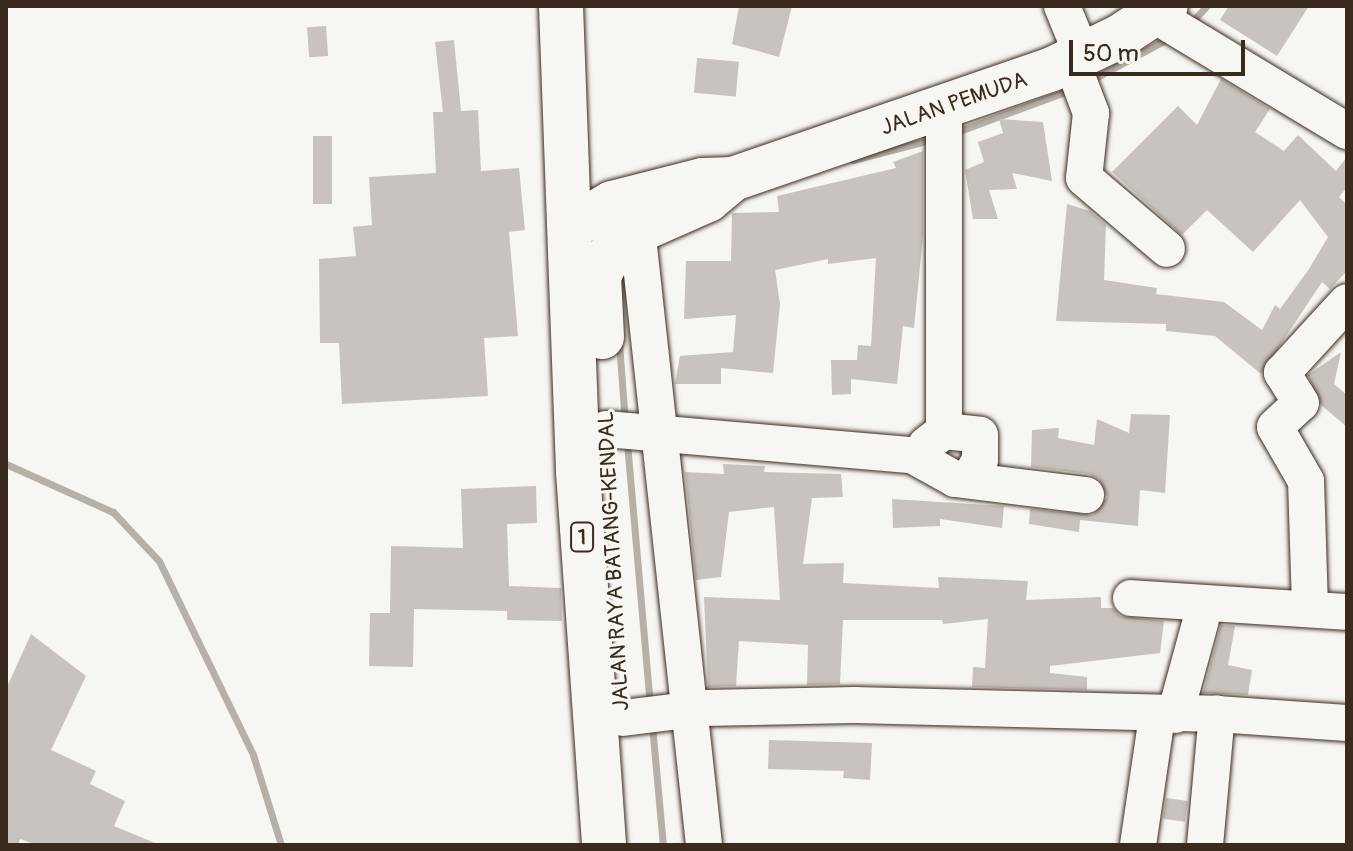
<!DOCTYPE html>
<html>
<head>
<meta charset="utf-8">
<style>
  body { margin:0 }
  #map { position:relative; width:1353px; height:851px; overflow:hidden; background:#f6f6f2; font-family:Pangolin,sans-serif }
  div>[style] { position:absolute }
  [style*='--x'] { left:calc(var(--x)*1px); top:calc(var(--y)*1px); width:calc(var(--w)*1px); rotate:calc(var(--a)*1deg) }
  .stream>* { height:7px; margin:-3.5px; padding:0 3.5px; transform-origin:3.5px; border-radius:3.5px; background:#b6b0a9 }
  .building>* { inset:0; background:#c8c3be; transform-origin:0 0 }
  .roads { filter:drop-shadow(0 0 2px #3b2a1e) drop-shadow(0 0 2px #3b2a1e) }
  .minor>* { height:36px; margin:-18px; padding:0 18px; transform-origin:18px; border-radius:18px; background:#f6f6f2 }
  .highway>* { height:44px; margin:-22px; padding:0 22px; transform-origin:22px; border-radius:22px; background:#f6f6f2 }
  span { translate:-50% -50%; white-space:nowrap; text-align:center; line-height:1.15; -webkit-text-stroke:6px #f6f6f2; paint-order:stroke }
  .shield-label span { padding:2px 6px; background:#f6f6f2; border:2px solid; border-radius:6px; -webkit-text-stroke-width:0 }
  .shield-label { font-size:20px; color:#3b2a1e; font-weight:700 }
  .street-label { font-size:22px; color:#3b2a1e }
  .frame { position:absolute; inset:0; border:8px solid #3b2a1e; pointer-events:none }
  .scale { position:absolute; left:1069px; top:40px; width:176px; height:36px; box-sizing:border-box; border:4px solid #3b2a1e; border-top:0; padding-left:10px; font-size:24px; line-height:28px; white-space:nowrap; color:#3b2a1e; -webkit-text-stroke:6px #f6f6f2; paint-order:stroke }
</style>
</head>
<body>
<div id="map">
  <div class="stream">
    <i style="--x:1189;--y:25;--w:26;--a:-47"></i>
    <i style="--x:1088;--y:82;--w:92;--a:-28.5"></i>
    <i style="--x:954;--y:133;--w:124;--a:-20.3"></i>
    <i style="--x:853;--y:160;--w:84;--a:-14.5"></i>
    <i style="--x:619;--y:343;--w:79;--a:85.7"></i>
    <i style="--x:627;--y:443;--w:263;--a:85"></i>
    <i style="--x:6;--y:464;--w:117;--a:24.2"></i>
    <i style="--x:113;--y:512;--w:67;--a:46.8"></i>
    <i style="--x:159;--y:561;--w:216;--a:64.1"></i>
    <i style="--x:253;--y:755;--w:94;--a:72.7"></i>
    <i style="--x:652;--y:725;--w:121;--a:84.8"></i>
  </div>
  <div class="building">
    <i style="clip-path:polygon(739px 6px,792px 6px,779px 57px,732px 44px)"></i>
    <i style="clip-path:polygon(1229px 6px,1309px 6px,1277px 56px,1220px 20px)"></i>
    <i style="left:326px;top:26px;width:30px;height:19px;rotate:86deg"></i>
    <i style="clip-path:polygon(454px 40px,461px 111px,478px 110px,481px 171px,519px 168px,525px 230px,509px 232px,518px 336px,484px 338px,488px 396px,342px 404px,339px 343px,320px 343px,319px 259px,356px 256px,353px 227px,372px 225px,369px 177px,436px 173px,433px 112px,443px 112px,435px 42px)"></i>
    <i style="left:697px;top:58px;width:42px;height:35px;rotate:5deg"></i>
    <i style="clip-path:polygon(1221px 79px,1270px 109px,1255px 132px,1284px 151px,1298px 135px,1336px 171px,1347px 157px,1347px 187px,1339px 197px,1347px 205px,1347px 271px,1330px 289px,1322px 282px,1261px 374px,1215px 336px,1166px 331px,1166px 324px,1056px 321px,1067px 204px,1090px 211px,1106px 225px,1104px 280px,1157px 288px,1156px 294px,1224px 302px,1262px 330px,1275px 305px,1280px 309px,1309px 269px,1328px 237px,1300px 200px,1253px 252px,1207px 210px,1182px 235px,1112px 172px,1178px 106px,1197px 125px)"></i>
    <i style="clip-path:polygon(999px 119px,1043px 122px,1052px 181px,1012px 173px,1017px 189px,989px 190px,998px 219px,973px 219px,965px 170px,984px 162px,978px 142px,1003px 133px)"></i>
    <i style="left:313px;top:136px;width:19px;height:68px"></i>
    <i style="clip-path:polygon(923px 151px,923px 236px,914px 328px,903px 326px,897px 384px,851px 379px,851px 394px,832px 395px,831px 360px,857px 360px,858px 345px,871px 346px,876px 258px,828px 264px,828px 259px,775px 270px,780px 304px,773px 373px,721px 368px,721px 384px,675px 384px,680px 356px,733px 352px,736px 315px,684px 319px,686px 261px,731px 261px,732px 213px,779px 212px,777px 196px,896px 168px,893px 162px)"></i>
    <i style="clip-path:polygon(1341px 352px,1334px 384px,1347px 395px,1347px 427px,1321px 405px,1308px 375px)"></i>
    <i style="clip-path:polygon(1131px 414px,1170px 415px,1165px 493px,1140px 490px,1138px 526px,1080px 520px,1079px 532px,1029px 524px,1030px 509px,1093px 515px,1107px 497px,1099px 479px,1089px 474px,1031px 467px,1032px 430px,1059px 428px,1058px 438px,1094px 445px,1097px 419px,1129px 433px)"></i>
    <i style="clip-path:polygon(723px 464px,765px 466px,764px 472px,841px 474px,843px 497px,812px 498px,803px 564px,844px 563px,843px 583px,939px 588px,938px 577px,1028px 581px,1026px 600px,1101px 597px,1101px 608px,1113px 608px,1120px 616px,1164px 621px,1160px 653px,1050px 666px,1050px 673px,1087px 677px,1087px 690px,972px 687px,973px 667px,985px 668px,988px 619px,943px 624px,942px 620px,843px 620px,840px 684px,807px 685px,808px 645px,739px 641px,736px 686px,708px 687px,704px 597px,780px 600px,774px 507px,729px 512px,721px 577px,696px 580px,685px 472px,724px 474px)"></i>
    <i style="clip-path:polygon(536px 486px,537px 523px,507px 524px,509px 586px,561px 588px,562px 621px,507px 620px,507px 611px,414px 609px,413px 667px,369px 666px,370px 613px,390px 613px,391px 546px,463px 548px,461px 489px)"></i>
    <i style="clip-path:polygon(892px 499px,1004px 506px,1002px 528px,940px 519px,940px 526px,893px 528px)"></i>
    <i style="clip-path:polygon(1221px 625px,1235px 626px,1228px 665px,1252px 670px,1248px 695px,1203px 693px)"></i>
    <i style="clip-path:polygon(31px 634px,86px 676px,51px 750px,96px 771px,90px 784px,125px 801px,114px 826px,160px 845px,37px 845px,20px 839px,18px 845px,6px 845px,6px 689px)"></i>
    <i style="clip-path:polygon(769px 740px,872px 743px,870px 780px,843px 778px,844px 771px,768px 769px)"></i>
    <i style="left:1166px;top:798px;width:22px;height:21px;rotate:8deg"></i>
  </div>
  <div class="roads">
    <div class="minor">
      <i style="--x:1062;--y:6;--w:53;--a:67.8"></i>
      <i style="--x:1156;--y:16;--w:223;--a:31.1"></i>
      <i style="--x:1071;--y:60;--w:57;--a:69.3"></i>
      <i style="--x:1091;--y:113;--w:65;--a:96.1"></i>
      <i style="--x:1084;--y:178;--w:109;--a:40.5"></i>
      <i style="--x:637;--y:228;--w:621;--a:83.8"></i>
      <i style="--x:606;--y:429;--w:307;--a:4.9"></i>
      <i style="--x:912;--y:455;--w:49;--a:29.2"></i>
      <i style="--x:955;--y:479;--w:132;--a:7"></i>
      <i style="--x:944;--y:431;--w:323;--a:-90"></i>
      <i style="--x:926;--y:445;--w:23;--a:-38"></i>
      <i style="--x:944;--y:431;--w:36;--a:6"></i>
      <i style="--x:980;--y:435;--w:25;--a:90"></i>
      <i style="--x:980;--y:460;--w:22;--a:120"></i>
      <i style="--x:1131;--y:598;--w:216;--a:3.7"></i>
      <i style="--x:1310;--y:607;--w:126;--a:-91.8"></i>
      <i style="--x:1306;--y:481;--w:62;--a:-119.9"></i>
      <i style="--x:1275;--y:427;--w:35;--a:-43"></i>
      <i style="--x:1301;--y:403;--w:36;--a:-122"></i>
      <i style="--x:1282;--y:373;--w:96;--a:-47.5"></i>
      <i style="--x:1175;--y:715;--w:98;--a:-74.7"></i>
      <i style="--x:623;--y:718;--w:82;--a:-7"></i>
      <i style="--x:704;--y:708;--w:150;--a:-1.1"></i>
      <i style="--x:854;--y:705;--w:363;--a:1.4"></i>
      <i style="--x:1217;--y:714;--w:130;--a:4"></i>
      <i style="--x:1138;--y:845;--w:130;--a:-81.6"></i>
      <i style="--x:1205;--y:845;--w:132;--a:-84.8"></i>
    </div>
    <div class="highway">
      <i style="--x:561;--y:6;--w:466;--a:87.9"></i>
      <i style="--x:578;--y:472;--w:374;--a:86"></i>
      <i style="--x:570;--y:228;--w:49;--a:-30.8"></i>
      <i style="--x:612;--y:203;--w:94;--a:-14.2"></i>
      <i style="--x:703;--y:180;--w:30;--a:-2"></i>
      <i style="--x:733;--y:179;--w:335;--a:-19"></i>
      <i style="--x:1050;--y:70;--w:76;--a:-25.6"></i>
      <i style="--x:1119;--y:37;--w:56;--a:-33.4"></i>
      <i style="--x:602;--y:337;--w:61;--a:-92.8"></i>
      <i style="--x:599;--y:276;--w:40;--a:-63.4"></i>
      <i style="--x:617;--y:240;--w:99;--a:-23.7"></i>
      <i style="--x:708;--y:200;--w:33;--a:-40"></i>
    </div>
  </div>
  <div class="shield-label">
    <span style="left:582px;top:537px">1</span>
  </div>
  <div class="street-label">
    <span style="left:954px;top:104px;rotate:-19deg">JALAN PEMUDA</span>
    <span style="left:614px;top:561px;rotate:-93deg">JALAN RAYA BATANG-KENDAL</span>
  </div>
  <div class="frame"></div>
  <div class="scale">50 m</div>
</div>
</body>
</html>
